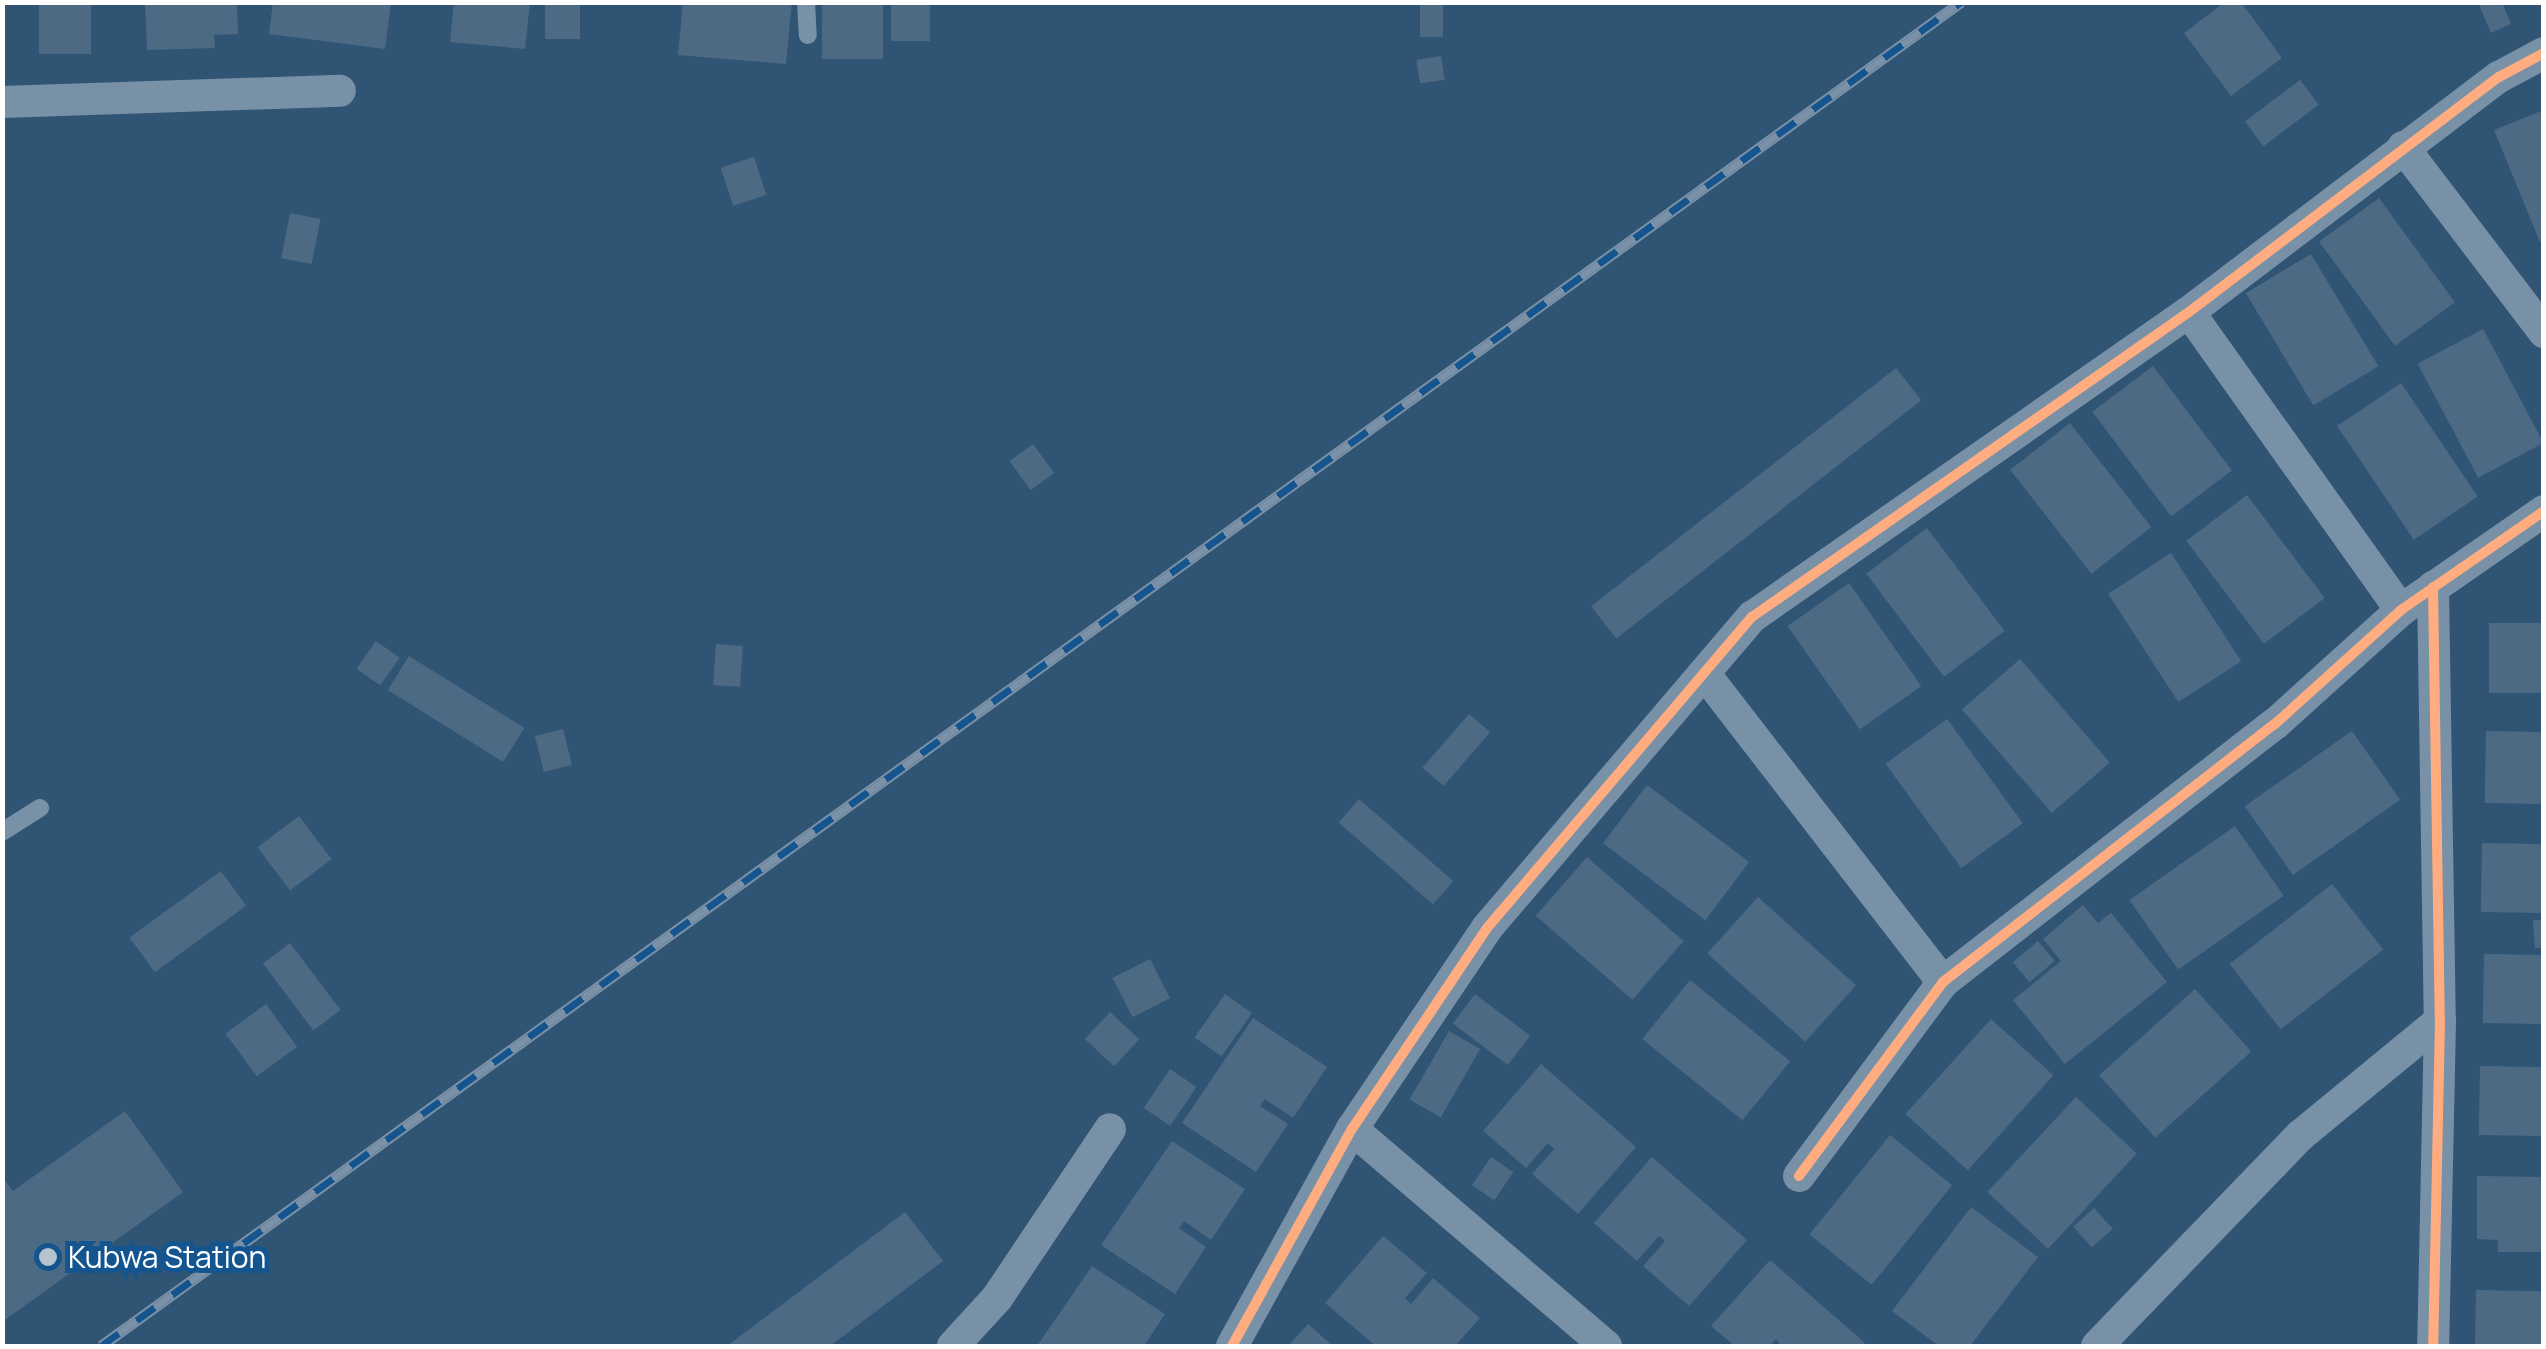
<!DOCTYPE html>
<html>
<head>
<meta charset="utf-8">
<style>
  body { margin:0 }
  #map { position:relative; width:2546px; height:1349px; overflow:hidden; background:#305474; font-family:Manrope,sans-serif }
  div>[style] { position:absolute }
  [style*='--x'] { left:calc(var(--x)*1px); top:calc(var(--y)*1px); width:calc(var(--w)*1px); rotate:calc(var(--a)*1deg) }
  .building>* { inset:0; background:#4d6a84; transform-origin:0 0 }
  .service>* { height:18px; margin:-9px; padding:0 9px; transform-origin:9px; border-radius:9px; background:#7891a7 }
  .minor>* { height:32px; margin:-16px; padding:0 16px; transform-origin:16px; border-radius:16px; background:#7891a7 }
  .rail>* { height:11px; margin-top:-5.5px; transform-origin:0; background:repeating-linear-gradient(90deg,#145590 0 22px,#7b91a7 0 44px); box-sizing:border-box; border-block:2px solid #7b91a7 }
  .cycleway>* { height:10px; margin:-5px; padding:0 5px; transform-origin:5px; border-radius:5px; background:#ffac80 }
  .dots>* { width:28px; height:28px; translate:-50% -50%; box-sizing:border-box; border:5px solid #145590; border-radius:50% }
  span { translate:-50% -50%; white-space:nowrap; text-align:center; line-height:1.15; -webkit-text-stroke:10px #145590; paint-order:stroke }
  .poi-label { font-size:30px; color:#fff }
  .left { translate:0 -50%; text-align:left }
  .frame { position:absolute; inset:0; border:5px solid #fff; pointer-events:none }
</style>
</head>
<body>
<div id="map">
  <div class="building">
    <i style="left:39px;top:2px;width:52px;height:52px"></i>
    <i style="clip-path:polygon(145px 2px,237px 2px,238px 34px,214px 35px,215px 48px,147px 50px)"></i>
    <i style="clip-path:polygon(273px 2px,391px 2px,385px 49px,269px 34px)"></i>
    <i style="clip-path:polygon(454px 2px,530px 2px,525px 49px,450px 42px)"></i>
    <i style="left:545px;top:2px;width:35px;height:37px"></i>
    <i style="clip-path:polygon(683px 2px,792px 2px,786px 64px,678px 55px)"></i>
    <i style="left:822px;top:2px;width:61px;height:57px"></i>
    <i style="left:891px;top:2px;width:39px;height:39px"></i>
    <i style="left:1420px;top:2px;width:23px;height:35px"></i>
    <i style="clip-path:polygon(2225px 2px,2241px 2px,2282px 58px,2231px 96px,2184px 33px)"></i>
    <i style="clip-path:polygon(2478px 2px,2502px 2px,2511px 24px,2491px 33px)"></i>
    <i style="left:1441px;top:56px;width:24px;height:25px;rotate:81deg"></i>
    <i style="left:2300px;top:80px;width:31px;height:69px;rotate:53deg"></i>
    <i style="clip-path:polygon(2544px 110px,2544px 240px,2540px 242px,2494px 130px)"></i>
    <i style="left:754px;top:157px;width:40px;height:35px;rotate:72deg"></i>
    <i style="left:2379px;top:198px;width:129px;height:74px;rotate:54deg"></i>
    <i style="left:290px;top:213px;width:31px;height:46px;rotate:11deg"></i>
    <i style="left:2311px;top:254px;width:131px;height:76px;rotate:59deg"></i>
    <i style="left:2483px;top:329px;width:129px;height:74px;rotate:62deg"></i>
    <i style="left:2153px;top:366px;width:131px;height:76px;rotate:53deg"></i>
    <i style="left:1896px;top:368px;width:41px;height:387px;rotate:52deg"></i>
    <i style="left:2401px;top:383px;width:137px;height:77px;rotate:56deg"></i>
    <i style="left:2070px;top:423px;width:132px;height:76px;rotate:52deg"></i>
    <i style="left:1033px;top:444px;width:36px;height:29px;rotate:54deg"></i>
    <i style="left:2247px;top:495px;width:129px;height:76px;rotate:53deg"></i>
    <i style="left:1927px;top:528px;width:129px;height:76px;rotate:53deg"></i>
    <i style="left:2171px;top:553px;width:129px;height:75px;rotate:57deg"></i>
    <i style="left:1849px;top:583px;width:126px;height:75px;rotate:55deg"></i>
    <i style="left:2489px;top:623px;width:55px;height:70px"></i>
    <i style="left:376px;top:641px;width:29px;height:34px;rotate:35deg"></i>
    <i style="left:716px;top:644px;width:27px;height:41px;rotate:4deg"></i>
    <i style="left:409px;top:656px;width:136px;height:40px;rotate:32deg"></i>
    <i style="left:2020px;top:659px;width:137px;height:77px;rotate:49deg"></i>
    <i style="left:1469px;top:714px;width:28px;height:71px;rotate:41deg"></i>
    <i style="left:1947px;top:719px;width:129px;height:76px;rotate:54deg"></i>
    <i style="left:563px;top:729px;width:37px;height:29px;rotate:76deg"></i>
    <i style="left:2352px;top:731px;width:84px;height:131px;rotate:55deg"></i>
    <i style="left:2486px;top:731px;width:58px;height:72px;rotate:1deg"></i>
    <i style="left:1647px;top:785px;width:128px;height:73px;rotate:37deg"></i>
    <i style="left:1359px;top:799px;width:125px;height:31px;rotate:41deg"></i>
    <i style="left:299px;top:816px;width:54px;height:52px;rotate:53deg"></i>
    <i style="left:2235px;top:826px;width:85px;height:129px;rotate:55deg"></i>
    <i style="left:2482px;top:843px;width:62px;height:69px;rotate:1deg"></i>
    <i style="left:1587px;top:857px;width:128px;height:78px;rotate:41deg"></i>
    <i style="left:221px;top:871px;width:43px;height:113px;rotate:54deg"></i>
    <i style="left:2332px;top:884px;width:83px;height:130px;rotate:52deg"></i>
    <i style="left:1758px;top:897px;width:132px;height:76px;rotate:42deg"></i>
    <i style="clip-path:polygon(2083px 905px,2098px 923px,2111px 913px,2167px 982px,2065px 1064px,2013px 1000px,2061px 961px,2043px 939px)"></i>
    <i style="clip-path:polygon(2533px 920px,2544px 920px,2544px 948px,2535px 948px)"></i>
    <i style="left:2038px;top:941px;width:26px;height:33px;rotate:50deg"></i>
    <i style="left:290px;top:943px;width:84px;height:34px;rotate:53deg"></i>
    <i style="left:2484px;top:954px;width:60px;height:69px;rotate:1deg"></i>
    <i style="left:1150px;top:959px;width:44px;height:42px;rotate:63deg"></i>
    <i style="left:1690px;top:980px;width:129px;height:76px;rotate:39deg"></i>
    <i style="left:2195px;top:989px;width:84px;height:129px;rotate:48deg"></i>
    <i style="left:1225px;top:994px;width:33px;height:53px;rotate:35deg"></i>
    <i style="left:1475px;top:994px;width:69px;height:37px;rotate:37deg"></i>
    <i style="left:266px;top:1004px;width:53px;height:50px;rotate:54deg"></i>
    <i style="left:1110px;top:1012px;width:40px;height:37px;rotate:43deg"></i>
    <i style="clip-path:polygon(1253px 1018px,1327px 1067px,1293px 1118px,1265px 1099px,1260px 1106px,1288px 1124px,1256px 1172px,1182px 1123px)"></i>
    <i style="left:1991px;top:1019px;width:84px;height:128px;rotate:42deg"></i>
    <i style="left:1449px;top:1031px;width:36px;height:79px;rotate:30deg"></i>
    <i style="clip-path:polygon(1541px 1064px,1636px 1147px,1578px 1214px,1532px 1174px,1554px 1149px,1548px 1143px,1526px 1168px,1483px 1131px)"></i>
    <i style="left:2480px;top:1066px;width:64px;height:69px;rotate:1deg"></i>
    <i style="left:1170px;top:1069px;width:32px;height:47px;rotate:34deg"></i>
    <i style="left:2076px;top:1097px;width:83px;height:130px;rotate:43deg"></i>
    <i style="clip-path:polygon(125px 1111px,183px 1192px,2px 1322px,2px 1177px,13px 1191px)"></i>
    <i style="left:1890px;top:1135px;width:80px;height:128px;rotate:39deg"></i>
    <i style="clip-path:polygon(1172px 1141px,1245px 1189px,1211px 1240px,1184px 1221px,1179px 1228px,1206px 1247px,1175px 1294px,1101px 1245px)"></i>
    <i style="left:1491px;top:1157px;width:27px;height:34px;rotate:34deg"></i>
    <i style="clip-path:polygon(1652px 1157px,1747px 1240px,1689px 1306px,1643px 1266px,1665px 1241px,1659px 1236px,1637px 1261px,1594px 1223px)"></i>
    <i style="clip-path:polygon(2477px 1176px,2544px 1177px,2544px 1252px,2498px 1252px,2498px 1240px,2477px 1239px)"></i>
    <i style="clip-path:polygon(1971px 1207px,2038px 1257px,1970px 1346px,1939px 1346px,1892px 1311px)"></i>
    <i style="left:2094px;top:1208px;width:28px;height:28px;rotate:48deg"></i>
    <i style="clip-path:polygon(905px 1212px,943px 1261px,830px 1346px,727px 1346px)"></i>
    <i style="clip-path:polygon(1383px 1236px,1427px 1273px,1405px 1298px,1411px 1304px,1433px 1278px,1480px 1318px,1455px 1346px,1376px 1346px,1325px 1303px)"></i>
    <i style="clip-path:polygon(1770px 1260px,1865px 1343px,1862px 1346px,1781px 1346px,1776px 1339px,1770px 1346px,1735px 1346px,1711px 1326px)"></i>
    <i style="clip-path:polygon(1092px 1266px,1165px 1314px,1144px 1346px,1037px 1346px)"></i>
    <i style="left:2476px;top:1290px;width:68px;height:56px;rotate:1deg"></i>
    <i style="clip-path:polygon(1308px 1324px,1333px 1346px,1288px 1346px)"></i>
  </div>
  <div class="service">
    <i style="--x:806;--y:2;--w:33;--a:87"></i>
    <i style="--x:2;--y:832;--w:45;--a:-32.3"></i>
  </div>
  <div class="minor">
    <i style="--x:2;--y:102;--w:338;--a:-1.9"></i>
    <i style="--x:2403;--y:147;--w:233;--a:52.7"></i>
    <i style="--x:2189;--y:312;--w:366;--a:54.6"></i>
    <i style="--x:2433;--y:587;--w:434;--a:89.1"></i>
    <i style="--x:2440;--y:1021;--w:325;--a:91.2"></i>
    <i style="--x:1704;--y:673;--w:391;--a:52.3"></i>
    <i style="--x:1352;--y:1129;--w:334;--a:40.5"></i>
    <i style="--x:1799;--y:1176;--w:242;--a:-53.4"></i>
    <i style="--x:1943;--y:982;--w:420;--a:-37.9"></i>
    <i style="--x:2275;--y:724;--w:170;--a:-42.1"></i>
    <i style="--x:2401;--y:610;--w:174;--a:-34.7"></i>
    <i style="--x:953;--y:1346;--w:65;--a:-47.5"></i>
    <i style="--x:997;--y:1298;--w:203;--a:-56.2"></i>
    <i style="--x:1232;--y:1346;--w:248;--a:-61.1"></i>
    <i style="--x:1352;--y:1129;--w:242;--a:-56.1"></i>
    <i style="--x:1487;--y:928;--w:409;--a:-49.6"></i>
    <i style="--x:1752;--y:617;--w:533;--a:-34.91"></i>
    <i style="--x:2189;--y:312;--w:389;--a:-37.2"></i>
    <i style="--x:2499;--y:77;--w:51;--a:-28.1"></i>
    <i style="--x:2097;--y:1346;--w:293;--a:-46"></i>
    <i style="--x:2301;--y:1135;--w:180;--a:-39.4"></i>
  </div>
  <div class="rail">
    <i style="--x:101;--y:1346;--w:2295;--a:-35.85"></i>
  </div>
  <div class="cycleway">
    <i style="--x:2433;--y:587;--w:434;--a:89.1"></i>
    <i style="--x:2440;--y:1021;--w:325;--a:91.2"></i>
    <i style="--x:1799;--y:1176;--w:242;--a:-53.4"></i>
    <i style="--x:1943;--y:982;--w:420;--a:-37.9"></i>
    <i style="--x:2275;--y:724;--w:170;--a:-42.1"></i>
    <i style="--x:2401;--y:610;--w:174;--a:-34.7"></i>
    <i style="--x:1232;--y:1346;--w:248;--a:-61.1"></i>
    <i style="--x:1352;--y:1129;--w:242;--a:-56.1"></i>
    <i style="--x:1487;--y:928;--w:409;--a:-49.6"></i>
    <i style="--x:1752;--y:617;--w:533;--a:-34.91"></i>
    <i style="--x:2189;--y:312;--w:389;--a:-37.2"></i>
    <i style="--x:2499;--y:77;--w:51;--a:-28.1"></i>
  </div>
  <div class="dots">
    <i style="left:48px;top:1257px;background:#b7c3ce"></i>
  </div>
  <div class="poi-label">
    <span class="left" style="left:68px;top:1257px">Kubwa Station</span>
  </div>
  <div class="frame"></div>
</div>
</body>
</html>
